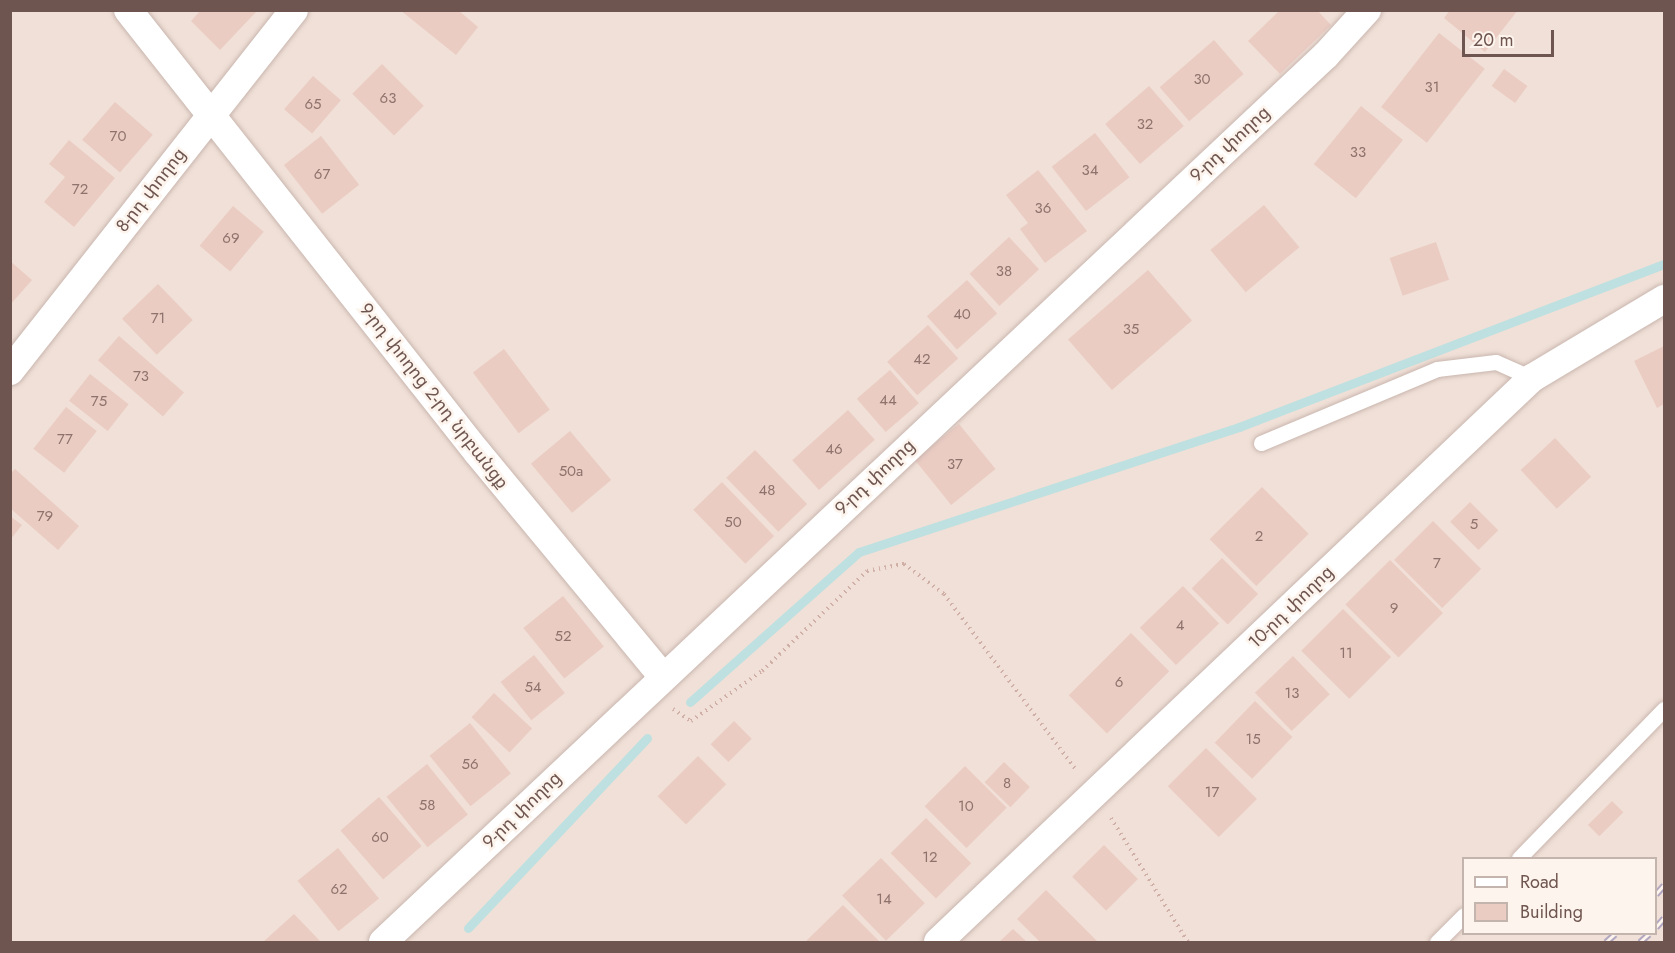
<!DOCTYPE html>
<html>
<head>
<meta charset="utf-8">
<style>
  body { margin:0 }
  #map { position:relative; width:1675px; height:953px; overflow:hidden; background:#f9efe7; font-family:Jost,"Noto Sans Armenian",sans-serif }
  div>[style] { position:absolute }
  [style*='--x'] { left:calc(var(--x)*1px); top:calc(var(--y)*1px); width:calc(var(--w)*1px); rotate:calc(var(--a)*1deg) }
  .residential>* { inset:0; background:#f0e0d7 }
  .stream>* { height:9px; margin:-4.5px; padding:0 4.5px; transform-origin:4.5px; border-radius:4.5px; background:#bee0e0 }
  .building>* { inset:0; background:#ebccc3; transform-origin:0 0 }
  .path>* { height:4px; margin-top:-2px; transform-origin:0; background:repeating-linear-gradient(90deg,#d0afa6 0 1.5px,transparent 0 6px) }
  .roads { filter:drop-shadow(0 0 2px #c9b6af) drop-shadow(0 0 2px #c9b6af) }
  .service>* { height:15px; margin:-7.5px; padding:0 7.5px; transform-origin:7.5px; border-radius:7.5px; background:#fff }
  .minor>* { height:28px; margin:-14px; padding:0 14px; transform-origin:14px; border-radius:14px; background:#fff }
  .rail>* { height:7px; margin-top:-3.5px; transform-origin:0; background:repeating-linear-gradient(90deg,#fcf4ed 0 14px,#b1a7c1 0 28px); box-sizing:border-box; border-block:2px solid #b1a7c1 }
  span { translate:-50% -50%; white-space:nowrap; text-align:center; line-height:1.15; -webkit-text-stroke:5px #fcf4ed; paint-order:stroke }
  .number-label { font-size:15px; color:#8e736c }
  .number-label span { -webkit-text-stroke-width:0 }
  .street-label { font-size:18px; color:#6f554f }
  .frame { position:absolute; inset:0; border:12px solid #6f554f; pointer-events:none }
  .legend { position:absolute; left:1462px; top:857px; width:195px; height:78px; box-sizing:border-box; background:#fcf4ed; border:2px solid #c4b4ae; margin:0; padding:8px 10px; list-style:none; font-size:18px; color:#6f554f }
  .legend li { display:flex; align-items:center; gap:12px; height:30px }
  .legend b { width:30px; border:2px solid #c4b4ae }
  .scale { position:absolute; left:1462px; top:30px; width:92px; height:27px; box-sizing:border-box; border:3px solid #6f554f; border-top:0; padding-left:8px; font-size:18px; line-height:21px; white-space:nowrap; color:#6f554f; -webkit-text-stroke:4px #fcf4ed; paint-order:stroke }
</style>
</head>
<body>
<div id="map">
  <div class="residential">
    <i style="clip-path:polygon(evenodd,10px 11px,1664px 11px,1664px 942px,11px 942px,10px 11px,1464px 858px,1656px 858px,1656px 934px,1464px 934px,1464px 858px)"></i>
  </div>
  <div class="stream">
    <i style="--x:690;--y:702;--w:226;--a:-41.6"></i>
    <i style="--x:859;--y:552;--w:400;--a:-18.2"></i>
    <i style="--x:1239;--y:427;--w:455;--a:-21"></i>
    <i style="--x:468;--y:928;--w:261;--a:-46.7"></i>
  </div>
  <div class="building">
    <i style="clip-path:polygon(201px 10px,258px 10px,220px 50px,191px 21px)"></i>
    <i style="clip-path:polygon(400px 10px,458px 10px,478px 27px,456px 55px)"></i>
    <i style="clip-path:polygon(1280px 10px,1317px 10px,1331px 25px,1280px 74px,1248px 41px)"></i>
    <i style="clip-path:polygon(1450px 10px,1518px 10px,1485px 52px,1444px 18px)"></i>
    <i style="left:1439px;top:33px;width:58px;height:94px;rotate:38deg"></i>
    <i style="left:1214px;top:40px;width:45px;height:72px;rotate:49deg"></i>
    <i style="left:382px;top:64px;width:59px;height:42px;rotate:45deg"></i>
    <i style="left:1504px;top:69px;width:29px;height:21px;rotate:36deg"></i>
    <i style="left:313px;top:76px;width:37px;height:44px;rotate:41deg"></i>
    <i style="left:1149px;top:86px;width:53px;height:58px;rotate:49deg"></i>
    <i style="left:115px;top:102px;width:50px;height:50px;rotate:41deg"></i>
    <i style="left:1361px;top:106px;width:54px;height:75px;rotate:39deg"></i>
    <i style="left:1095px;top:133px;width:56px;height:55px;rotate:52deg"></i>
    <i style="left:321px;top:136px;width:62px;height:47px;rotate:52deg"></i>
    <i style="clip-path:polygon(69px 140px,115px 178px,74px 227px,44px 202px,65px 177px,49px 164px)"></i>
    <i style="clip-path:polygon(1038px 170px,1087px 231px,1045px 263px,1020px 229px,1028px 223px,1006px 195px)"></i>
    <i style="left:1264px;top:205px;width:55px;height:70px;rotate:50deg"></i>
    <i style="left:233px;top:206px;width:40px;height:52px;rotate:40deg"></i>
    <i style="left:1009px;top:237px;width:44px;height:54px;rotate:47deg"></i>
    <i style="left:1436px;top:242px;width:40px;height:49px;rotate:71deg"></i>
    <i style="clip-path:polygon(10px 261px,32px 280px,10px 305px)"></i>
    <i style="left:1148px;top:270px;width:67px;height:106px;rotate:49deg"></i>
    <i style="left:967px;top:280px;width:45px;height:54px;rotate:48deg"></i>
    <i style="left:158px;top:284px;width:50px;height:50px;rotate:46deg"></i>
    <i style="left:928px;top:325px;width:45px;height:55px;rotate:48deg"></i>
    <i style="left:119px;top:336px;width:86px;height:32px;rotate:41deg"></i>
    <i style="clip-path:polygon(1664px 346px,1664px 404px,1657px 408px,1634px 361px)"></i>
    <i style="left:504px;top:349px;width:76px;height:39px;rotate:53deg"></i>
    <i style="left:890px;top:370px;width:44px;height:44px;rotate:49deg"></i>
    <i style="left:90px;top:374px;width:49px;height:34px;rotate:38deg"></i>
    <i style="left:66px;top:407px;width:39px;height:53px;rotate:38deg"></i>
    <i style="left:848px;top:410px;width:40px;height:75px;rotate:48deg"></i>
    <i style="left:959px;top:424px;width:58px;height:57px;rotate:51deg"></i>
    <i style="left:570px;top:431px;width:64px;height:51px;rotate:50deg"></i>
    <i style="left:1555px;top:438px;width:53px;height:47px;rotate:47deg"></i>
    <i style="left:755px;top:450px;width:75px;height:40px;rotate:46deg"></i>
    <i style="clip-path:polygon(15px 469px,79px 526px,58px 550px,10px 508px,10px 474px)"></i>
    <i style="left:722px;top:482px;width:75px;height:40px;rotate:46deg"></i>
    <i style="left:1262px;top:487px;width:66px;height:74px;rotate:45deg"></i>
    <i style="left:1470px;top:502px;width:40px;height:28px;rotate:45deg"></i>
    <i style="clip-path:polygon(10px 516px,22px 525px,10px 540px)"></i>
    <i style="left:1433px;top:521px;width:68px;height:55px;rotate:45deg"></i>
    <i style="left:1222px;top:558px;width:51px;height:43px;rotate:45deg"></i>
    <i style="left:1390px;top:560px;width:75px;height:63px;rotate:45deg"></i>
    <i style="left:1183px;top:586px;width:52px;height:60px;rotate:46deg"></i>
    <i style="left:563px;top:596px;width:65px;height:51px;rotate:51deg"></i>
    <i style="left:1343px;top:609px;width:68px;height:59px;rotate:45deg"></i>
    <i style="left:1131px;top:633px;width:54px;height:88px;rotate:45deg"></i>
    <i style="left:534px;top:655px;width:49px;height:43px;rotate:51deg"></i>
    <i style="left:1293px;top:656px;width:53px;height:53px;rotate:46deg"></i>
    <i style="left:494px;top:693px;width:52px;height:33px;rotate:43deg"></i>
    <i style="left:1255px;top:701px;width:52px;height:58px;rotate:44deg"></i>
    <i style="left:734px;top:721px;width:25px;height:33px;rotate:45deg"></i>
    <i style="left:470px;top:723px;width:65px;height:52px;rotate:51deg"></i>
    <i style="left:1206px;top:748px;width:72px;height:54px;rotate:45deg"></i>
    <i style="left:698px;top:756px;width:40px;height:57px;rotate:45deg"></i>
    <i style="left:1004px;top:762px;width:36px;height:28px;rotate:44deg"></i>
    <i style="left:427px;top:764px;width:65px;height:52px;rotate:51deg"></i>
    <i style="left:965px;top:766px;width:59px;height:57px;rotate:45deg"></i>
    <i style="left:379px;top:797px;width:65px;height:51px;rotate:49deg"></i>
    <i style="left:1612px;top:801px;width:16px;height:34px;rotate:45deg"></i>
    <i style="left:926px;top:818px;width:64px;height:50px;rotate:45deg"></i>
    <i style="left:1104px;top:845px;width:48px;height:45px;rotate:45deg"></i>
    <i style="left:338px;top:848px;width:65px;height:52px;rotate:51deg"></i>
    <i style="left:881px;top:858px;width:63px;height:54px;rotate:46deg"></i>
    <i style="clip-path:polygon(1046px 890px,1098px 942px,1040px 942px,1017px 919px)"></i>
    <i style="clip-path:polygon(843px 905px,880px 942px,805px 942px)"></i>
    <i style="clip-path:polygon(294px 914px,321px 942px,263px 942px)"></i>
    <i style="clip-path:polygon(1013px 929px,1027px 942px,999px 942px)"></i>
  </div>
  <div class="path">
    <i style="--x:673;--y:709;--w:22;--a:34"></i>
    <i style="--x:691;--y:721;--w:87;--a:-35.2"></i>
    <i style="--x:762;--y:671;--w:145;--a:-43.6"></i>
    <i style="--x:867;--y:571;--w:38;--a:-11"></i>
    <i style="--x:904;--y:564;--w:50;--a:36.9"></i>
    <i style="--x:944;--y:594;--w:221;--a:53.1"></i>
    <i style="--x:1111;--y:818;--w:146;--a:58.2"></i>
  </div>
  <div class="roads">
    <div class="service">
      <i style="--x:1261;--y:443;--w:191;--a:-22.8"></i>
      <i style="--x:1437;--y:369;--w:59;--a:-6.8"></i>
      <i style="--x:1496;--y:362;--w:39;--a:24"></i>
      <i style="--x:1519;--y:858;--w:208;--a:-45.8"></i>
      <i style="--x:1437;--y:942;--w:38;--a:-45"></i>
    </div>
    <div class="minor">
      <i style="--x:128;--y:10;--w:563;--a:51.71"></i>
      <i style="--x:477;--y:452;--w:291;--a:50.4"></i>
      <i style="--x:10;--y:371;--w:459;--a:-51.8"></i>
      <i style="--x:383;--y:942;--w:1295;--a:-43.25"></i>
      <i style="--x:1326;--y:55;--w:61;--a:-47.7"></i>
      <i style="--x:938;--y:942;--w:819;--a:-43.52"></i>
      <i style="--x:1532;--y:378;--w:154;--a:-30.9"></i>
    </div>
  </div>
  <div class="rail">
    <i style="--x:1656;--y:894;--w:12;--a:-48"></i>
    <i style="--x:1656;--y:927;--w:12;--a:-48"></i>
    <i style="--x:1606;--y:942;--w:12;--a:-42"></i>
    <i style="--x:1640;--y:942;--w:12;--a:-42"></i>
  </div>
  <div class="number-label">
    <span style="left:1202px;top:80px">30</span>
    <span style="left:1432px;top:88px">31</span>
    <span style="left:388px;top:99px">63</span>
    <span style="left:313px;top:105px">65</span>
    <span style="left:1145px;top:125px">32</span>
    <span style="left:118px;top:137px">70</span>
    <span style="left:1358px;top:153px">33</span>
    <span style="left:1090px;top:171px">34</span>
    <span style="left:322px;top:175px">67</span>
    <span style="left:80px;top:190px">72</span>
    <span style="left:1043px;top:209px">36</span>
    <span style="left:231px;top:239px">69</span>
    <span style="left:1004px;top:272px">38</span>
    <span style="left:962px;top:315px">40</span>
    <span style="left:158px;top:319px">71</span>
    <span style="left:1131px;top:330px">35</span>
    <span style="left:922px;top:360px">42</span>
    <span style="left:141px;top:377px">73</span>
    <span style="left:888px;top:401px">44</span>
    <span style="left:99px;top:402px">75</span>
    <span style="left:65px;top:440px">77</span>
    <span style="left:834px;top:450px">46</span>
    <span style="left:955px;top:465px">37</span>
    <span style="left:571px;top:472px">50a</span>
    <span style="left:767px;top:491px">48</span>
    <span style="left:45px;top:517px">79</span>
    <span style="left:733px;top:523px">50</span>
    <span style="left:1474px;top:525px">5</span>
    <span style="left:1259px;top:537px">2</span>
    <span style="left:1437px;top:564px">7</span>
    <span style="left:1394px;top:609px">9</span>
    <span style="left:1180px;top:626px">4</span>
    <span style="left:563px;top:637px">52</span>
    <span style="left:1346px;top:654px">11</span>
    <span style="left:1119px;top:683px">6</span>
    <span style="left:533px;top:688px">54</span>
    <span style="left:1292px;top:694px">13</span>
    <span style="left:1253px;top:740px">15</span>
    <span style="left:470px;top:765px">56</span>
    <span style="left:1007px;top:784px">8</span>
    <span style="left:1212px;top:793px">17</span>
    <span style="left:427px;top:806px">58</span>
    <span style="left:966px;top:807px">10</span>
    <span style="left:380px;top:838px">60</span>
    <span style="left:930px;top:858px">12</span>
    <span style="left:339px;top:890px">62</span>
    <span style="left:884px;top:900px">14</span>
  </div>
  <div class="street-label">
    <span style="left:1230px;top:144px;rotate:-43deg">9-րդ փողոց</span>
    <span style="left:151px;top:190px;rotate:-52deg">8-րդ փողոց</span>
    <span style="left:434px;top:396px;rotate:52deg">9-րդ փողոց 2-րդ նրբանցք</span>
    <span style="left:875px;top:477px;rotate:-43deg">9-րդ փողոց</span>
    <span style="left:1291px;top:607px;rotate:-44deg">10-րդ փողոց</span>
    <span style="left:522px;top:810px;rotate:-44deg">9-րդ փողոց</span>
  </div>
  <div class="frame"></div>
  <ul class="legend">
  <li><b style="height:8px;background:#fff"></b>Road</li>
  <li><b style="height:16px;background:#ebccc3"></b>Building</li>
  </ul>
  <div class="scale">20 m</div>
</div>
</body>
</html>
